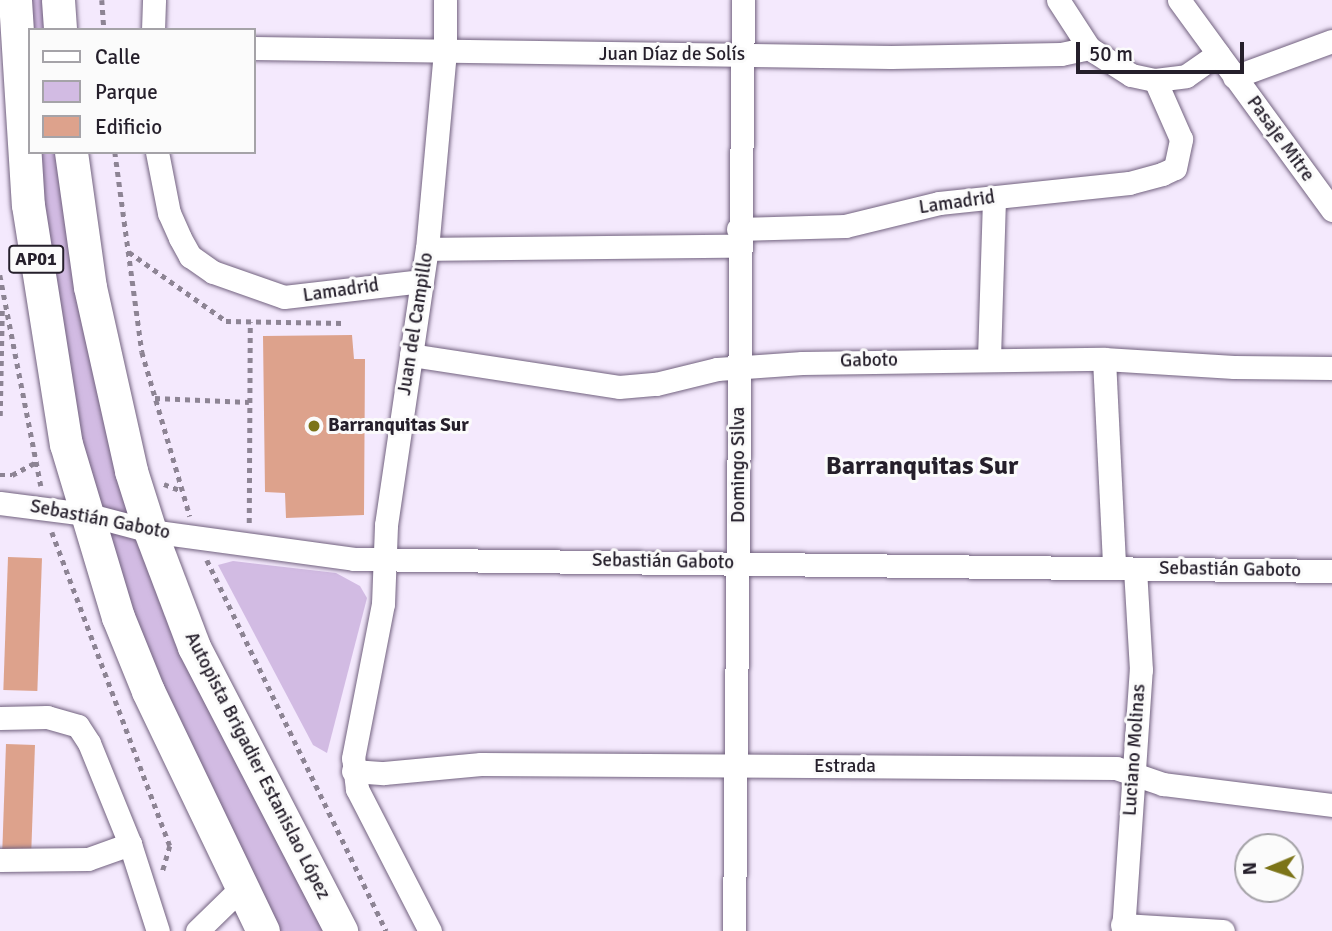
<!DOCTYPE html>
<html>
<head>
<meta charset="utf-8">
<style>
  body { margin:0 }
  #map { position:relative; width:1332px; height:931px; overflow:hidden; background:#f4e9fd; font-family:Signika,sans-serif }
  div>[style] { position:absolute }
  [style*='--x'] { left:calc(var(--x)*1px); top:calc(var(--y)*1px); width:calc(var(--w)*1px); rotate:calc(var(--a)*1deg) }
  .green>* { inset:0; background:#d2bbe3 }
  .building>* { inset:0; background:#dda28c; transform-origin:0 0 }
  .path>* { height:4.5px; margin-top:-2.25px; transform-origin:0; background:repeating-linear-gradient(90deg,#8d8494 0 5px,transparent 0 10px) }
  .roads { filter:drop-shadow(0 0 2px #72627f) drop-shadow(0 0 2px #72627f) }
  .minor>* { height:23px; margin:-11.5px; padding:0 11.5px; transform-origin:11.5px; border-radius:11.5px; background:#fff }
  .highway>* { height:33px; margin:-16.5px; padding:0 16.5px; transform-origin:16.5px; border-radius:16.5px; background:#fff }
  .dots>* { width:19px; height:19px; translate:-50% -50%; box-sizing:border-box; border:4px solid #fbfbfb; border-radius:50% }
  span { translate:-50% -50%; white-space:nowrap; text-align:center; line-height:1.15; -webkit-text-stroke:6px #fbfbfb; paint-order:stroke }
  .shield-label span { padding:2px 5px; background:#fbfbfb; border:2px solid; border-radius:5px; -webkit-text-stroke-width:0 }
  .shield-label { font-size:18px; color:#251f2b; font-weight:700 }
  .street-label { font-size:19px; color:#251f2b }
  .poi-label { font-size:19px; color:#251f2b; font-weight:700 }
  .left { translate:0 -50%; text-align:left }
  .district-label { font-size:26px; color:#251f2b; font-weight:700 }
  .legend { position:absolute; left:28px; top:28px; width:228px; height:126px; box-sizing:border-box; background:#fbfbfb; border:2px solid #a5a3a8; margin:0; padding:9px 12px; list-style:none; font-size:21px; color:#251f2b }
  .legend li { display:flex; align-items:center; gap:14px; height:35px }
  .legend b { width:35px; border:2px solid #a5a3a8 }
  .north { position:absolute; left:1234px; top:833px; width:70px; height:70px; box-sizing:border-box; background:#fbfbfb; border:2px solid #a5a3a8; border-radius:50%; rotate:268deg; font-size:19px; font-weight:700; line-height:28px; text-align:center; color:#251f2b }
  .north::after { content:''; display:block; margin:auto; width:24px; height:32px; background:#7c7418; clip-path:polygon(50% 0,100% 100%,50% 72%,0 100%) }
  .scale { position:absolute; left:1076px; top:42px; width:168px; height:32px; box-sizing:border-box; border:4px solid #251f2b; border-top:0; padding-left:9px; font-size:21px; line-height:24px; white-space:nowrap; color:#251f2b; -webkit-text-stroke:5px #fbfbfb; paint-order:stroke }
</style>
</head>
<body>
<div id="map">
  <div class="green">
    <i style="clip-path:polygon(15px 0,58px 0,60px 30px,30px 30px,30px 152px,71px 152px,90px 287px,131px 471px,150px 531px,194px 647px,341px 931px,263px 931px,182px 769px,118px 617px,66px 444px,28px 205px)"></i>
    <i style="clip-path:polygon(233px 561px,336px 573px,360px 586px,367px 598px,327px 753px,313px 745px,218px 565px)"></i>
  </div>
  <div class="building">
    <i style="clip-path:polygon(352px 335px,354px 359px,365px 359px,364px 515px,286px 518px,285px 493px,265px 492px,263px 336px)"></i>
    <i style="left:8px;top:557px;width:34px;height:133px;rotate:2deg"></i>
    <i style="left:6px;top:744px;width:29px;height:108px;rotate:2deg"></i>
  </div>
  <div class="path">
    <i style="--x:102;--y:0;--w:30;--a:86"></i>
    <i style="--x:115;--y:152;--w:202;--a:82.3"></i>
    <i style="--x:142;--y:352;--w:171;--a:73.7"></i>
    <i style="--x:129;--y:252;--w:119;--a:35.4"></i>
    <i style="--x:226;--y:321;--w:117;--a:1"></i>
    <i style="--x:0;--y:275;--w:215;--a:79"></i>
    <i style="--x:155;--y:398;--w:94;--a:2.4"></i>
    <i style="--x:0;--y:416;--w:108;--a:-88.9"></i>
    <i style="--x:0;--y:475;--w:12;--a:0"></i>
    <i style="--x:12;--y:475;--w:26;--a:-28"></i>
    <i style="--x:164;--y:484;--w:19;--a:21"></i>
    <i style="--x:249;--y:523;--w:201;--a:-89.7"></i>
    <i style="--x:52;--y:532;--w:335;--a:69.4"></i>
    <i style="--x:170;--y:846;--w:26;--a:106"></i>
    <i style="--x:207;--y:560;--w:412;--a:64.2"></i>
  </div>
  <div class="roads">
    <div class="minor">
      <i style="--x:1058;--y:0;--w:57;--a:57.1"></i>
      <i style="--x:1089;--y:48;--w:50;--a:32.7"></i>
      <i style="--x:1131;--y:75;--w:25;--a:12"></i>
      <i style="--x:1155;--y:80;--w:31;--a:-7"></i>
      <i style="--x:1186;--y:76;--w:39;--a:-35"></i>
      <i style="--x:1179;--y:0;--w:260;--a:53.9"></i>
      <i style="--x:153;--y:30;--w:30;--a:-88"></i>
      <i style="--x:254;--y:48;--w:637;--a:0.81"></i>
      <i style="--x:891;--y:57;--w:170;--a:-1"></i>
      <i style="--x:1061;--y:54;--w:29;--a:-12"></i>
      <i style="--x:1234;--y:77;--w:104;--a:-20.2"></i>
      <i style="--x:157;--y:152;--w:62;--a:78.9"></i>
      <i style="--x:169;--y:213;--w:27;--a:66"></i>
      <i style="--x:180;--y:238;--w:21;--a:61"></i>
      <i style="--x:190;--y:256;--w:28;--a:35"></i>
      <i style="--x:213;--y:272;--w:75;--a:19.4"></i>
      <i style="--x:284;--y:297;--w:139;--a:-6.6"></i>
      <i style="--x:738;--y:229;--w:107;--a:-1.6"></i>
      <i style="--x:845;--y:226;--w:97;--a:-13.7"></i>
      <i style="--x:939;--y:203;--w:191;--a:-6"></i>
      <i style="--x:1129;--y:183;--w:34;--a:-15"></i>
      <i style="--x:1162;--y:174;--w:14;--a:-25"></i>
      <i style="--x:1175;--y:168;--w:30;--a:-78"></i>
      <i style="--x:1181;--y:139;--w:64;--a:-113.8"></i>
      <i style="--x:427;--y:249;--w:311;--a:-0.6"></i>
      <i style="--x:411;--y:355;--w:210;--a:8.7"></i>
      <i style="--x:619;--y:387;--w:37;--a:-5"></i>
      <i style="--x:656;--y:384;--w:63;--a:-13.8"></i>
      <i style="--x:717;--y:369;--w:85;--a:-4"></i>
      <i style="--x:802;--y:363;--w:302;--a:-0.8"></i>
      <i style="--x:1104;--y:359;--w:130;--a:3.5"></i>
      <i style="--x:1234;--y:367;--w:98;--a:0.6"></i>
      <i style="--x:989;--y:358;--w:158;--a:-88.2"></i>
      <i style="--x:1104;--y:359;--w:208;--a:87.2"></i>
      <i style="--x:0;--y:503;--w:87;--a:7.3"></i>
      <i style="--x:86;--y:514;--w:66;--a:14.9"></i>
      <i style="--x:150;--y:531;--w:206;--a:7.8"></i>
      <i style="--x:354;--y:559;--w:978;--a:0.7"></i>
      <i style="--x:0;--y:718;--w:47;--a:-1.2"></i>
      <i style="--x:47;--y:717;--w:32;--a:16"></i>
      <i style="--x:78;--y:726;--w:20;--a:57"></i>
      <i style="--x:89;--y:743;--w:109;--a:67.9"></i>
      <i style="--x:130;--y:844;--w:91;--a:72.2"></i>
      <i style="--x:353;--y:771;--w:31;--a:4"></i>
      <i style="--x:384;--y:773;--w:97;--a:-5.3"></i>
      <i style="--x:481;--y:764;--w:635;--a:0.36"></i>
      <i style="--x:1116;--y:768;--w:50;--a:18.8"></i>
      <i style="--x:1163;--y:784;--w:170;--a:7.1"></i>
      <i style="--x:0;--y:860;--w:88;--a:-0.7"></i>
      <i style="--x:88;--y:859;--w:45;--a:-19.7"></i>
      <i style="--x:1122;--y:925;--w:101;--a:3.4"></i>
      <i style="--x:197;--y:931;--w:62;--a:-44.3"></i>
      <i style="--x:430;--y:931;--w:160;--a:-117.2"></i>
      <i style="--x:357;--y:789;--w:31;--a:-97"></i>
      <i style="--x:353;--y:758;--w:157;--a:-79"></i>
      <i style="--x:383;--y:604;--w:79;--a:-87.8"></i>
      <i style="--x:386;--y:525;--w:279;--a:-81.6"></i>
      <i style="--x:427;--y:249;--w:197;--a:-84.8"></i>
      <i style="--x:445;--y:53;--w:53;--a:-90"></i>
      <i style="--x:734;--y:931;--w:931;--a:-89.45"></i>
      <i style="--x:1123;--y:931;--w:262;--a:-86.1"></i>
      <i style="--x:1141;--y:670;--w:101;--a:-93.4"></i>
    </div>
    <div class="highway">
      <i style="--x:15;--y:0;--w:205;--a:86.4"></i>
      <i style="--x:28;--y:205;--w:242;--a:81"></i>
      <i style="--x:66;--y:444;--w:181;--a:73.3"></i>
      <i style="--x:118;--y:617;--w:80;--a:67.9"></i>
      <i style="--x:148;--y:691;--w:266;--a:64.4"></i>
      <i style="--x:58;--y:0;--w:30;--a:86"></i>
      <i style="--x:71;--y:152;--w:136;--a:82"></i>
      <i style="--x:90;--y:287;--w:189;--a:77.4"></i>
      <i style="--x:131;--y:471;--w:63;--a:72.4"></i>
      <i style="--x:150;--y:531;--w:124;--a:69.2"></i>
      <i style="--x:194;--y:647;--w:320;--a:62.6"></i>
    </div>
  </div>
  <div class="dots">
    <i style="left:314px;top:426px;background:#7c7418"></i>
  </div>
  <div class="shield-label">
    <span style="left:36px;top:259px">AP01</span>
  </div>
  <div class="street-label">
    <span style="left:672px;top:55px">Juan Díaz de Solís</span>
    <span style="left:1280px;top:139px;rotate:54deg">Pasaje Mitre</span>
    <span style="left:957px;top:203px;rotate:-8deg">Lamadrid</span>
    <span style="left:341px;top:291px;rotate:-8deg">Lamadrid</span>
    <span style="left:416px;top:324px;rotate:-81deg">Juan del Campillo</span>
    <span style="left:869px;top:361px;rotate:-1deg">Gaboto</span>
    <span style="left:739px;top:465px;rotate:-90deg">Domingo Silva</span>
    <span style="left:100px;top:520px;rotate:11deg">Sebastián Gaboto</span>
    <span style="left:663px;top:562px;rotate:1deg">Sebastián Gaboto</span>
    <span style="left:1230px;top:570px;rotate:1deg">Sebastián Gaboto</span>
    <span style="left:1135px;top:750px;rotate:-86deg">Luciano Molinas</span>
    <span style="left:257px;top:766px;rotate:63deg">Autopista Brigadier Estanislao López</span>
    <span style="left:845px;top:767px">Estrada</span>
  </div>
  <div class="poi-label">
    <span class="left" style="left:328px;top:426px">Barranquitas Sur</span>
  </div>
  <div class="district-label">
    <span style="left:922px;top:467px">Barranquitas Sur</span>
  </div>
  <ul class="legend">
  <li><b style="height:9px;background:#fff"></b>Calle</li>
  <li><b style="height:19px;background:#d2bbe3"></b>Parque</li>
  <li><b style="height:19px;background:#dda28c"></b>Edificio</li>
  </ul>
  <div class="north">N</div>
  <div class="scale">50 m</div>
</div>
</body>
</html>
